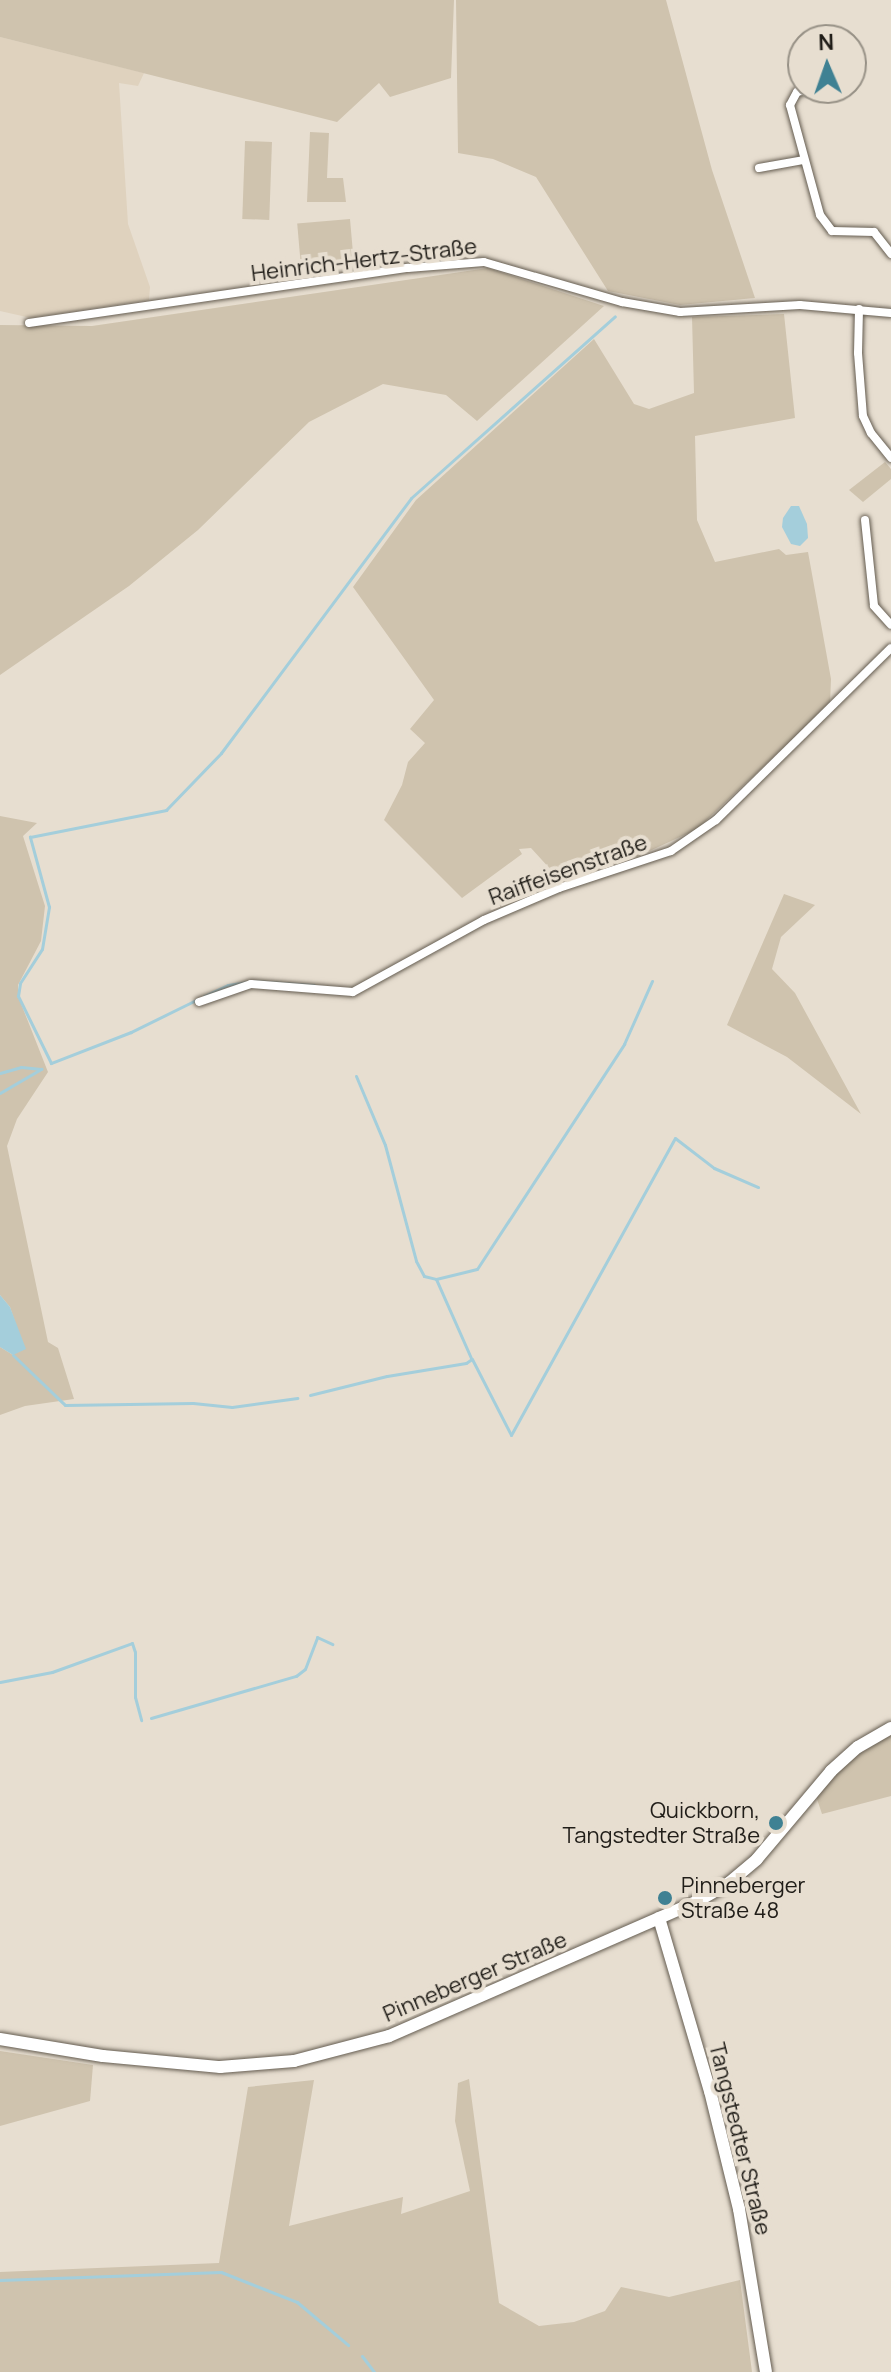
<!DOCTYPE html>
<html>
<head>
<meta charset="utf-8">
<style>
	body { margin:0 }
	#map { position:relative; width:891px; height:2372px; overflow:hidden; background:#e7ded0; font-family:Manrope,sans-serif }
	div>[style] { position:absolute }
	.built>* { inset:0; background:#dfd2be }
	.green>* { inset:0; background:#cfc3ae; transform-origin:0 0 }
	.water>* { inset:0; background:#a4cedb }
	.stream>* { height:3px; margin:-1.5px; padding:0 1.5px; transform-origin:1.5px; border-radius:1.5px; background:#a4cedb }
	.roads { filter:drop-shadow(0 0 2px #645c50) drop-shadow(0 0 2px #645c50) }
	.street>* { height:8px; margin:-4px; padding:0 4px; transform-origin:4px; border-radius:4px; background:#fff }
	.secondary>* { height:12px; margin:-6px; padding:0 6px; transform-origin:6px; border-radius:6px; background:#fff }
	.dots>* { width:22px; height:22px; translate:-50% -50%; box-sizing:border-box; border:4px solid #e7ded0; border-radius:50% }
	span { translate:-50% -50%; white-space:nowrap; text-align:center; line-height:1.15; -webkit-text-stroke:8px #e7ded0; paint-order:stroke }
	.street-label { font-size:22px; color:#201d18 }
	.poi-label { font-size:22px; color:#201d18 }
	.right { translate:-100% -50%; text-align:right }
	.left { translate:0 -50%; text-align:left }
	.north { position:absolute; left:787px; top:24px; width:80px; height:80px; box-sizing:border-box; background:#e7ded0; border:2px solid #979186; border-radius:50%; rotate:358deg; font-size:22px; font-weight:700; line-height:32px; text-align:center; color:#201d18 }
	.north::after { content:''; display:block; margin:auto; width:28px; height:36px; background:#3f8193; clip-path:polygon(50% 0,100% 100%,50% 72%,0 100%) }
</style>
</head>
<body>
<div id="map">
	<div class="built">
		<div style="clip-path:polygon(0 37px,144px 73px,138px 86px,119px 83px,128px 224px,150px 287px,149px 300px,31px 318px,0 311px)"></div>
	</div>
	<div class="green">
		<div style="clip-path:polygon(0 0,454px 0,451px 78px,390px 97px,379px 83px,337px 122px,0 37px)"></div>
		<div style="clip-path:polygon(456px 0,666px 0,712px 170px,755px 298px,680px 305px,608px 291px,536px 177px,493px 159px,458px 153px)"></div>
		<div style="clip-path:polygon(310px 132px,329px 133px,327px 178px,343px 178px,346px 202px,307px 202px)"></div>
		<div style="left:245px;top:141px;width:27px;height:78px;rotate:2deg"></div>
		<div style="left:350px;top:219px;width:44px;height:53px;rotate:85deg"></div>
		<div style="clip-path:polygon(488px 268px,604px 306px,477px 421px,446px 395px,383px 384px,309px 422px,198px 530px,129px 586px,0 675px,0 325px,92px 326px)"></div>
		<div style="clip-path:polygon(784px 314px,795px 418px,695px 436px,697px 520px,715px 562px,779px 549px,786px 555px,808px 552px,831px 679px,830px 704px,697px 829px,641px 855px,562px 882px,531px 848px,519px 849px,522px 854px,462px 898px,384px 820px,402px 785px,408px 762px,425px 743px,410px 729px,434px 700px,353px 587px,416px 500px,594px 339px,634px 404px,649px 409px,694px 393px,692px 317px)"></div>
		<div style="clip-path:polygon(885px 462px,891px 469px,891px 479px,863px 502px,849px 490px)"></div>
		<div style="clip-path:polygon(0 816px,37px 823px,23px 836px,45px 906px,41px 941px,18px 985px,18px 996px,48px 1072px,17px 1119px,7px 1146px,48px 1342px,58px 1348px,74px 1399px,25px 1406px,0 1415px,0 1347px,13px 1355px,16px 1325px,10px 1307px,0 1295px)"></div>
		<div style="clip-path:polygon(784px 894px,815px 905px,781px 937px,772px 969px,795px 993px,861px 1114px,787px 1057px,727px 1025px)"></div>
		<div style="clip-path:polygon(891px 1735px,891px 1796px,822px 1814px,816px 1796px,849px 1760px)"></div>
		<div style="clip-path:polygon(0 2051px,93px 2065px,90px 2101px,0 2126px)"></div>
		<div style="clip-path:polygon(469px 2079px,499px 2303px,539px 2326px,574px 2322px,605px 2311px,621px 2287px,669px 2297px,740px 2280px,752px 2372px,0 2372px,0 2272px,219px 2263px,248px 2087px,314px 2080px,289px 2226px,403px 2197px,401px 2214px,470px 2191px,455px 2121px,458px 2083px)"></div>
	</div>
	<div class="water">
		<div style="clip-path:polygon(791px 506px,799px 506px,807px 524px,808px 538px,800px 546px,791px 544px,782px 527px,783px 518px)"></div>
		<div style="clip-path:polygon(0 1295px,10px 1307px,26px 1349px,13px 1355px,0 1347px)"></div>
	</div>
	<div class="stream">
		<div style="left:254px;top:981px;width:60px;rotate:3.8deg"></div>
		<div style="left:204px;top:996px;width:26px;rotate:-25deg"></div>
		<div style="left:228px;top:985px;width:18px;rotate:-9deg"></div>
		<div style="left:198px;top:999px;width:75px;rotate:153.8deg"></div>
		<div style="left:131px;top:1032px;width:86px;rotate:158.8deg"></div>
		<div style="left:51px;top:1063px;width:75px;rotate:-116.2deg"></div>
		<div style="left:18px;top:996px;width:13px;rotate:-81deg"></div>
		<div style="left:20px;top:983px;width:40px;rotate:-57.1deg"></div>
		<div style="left:42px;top:949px;width:43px;rotate:-80.5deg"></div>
		<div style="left:49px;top:907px;width:73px;rotate:-105.2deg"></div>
		<div style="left:30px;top:837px;width:139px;rotate:-11.2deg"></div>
		<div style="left:166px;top:810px;width:79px;rotate:-46deg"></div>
		<div style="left:221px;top:753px;width:318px;rotate:-53.3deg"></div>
		<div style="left:411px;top:498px;width:273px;rotate:-41.7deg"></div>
		<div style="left:0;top:1073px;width:22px;rotate:-16deg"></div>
		<div style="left:21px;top:1067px;width:20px;rotate:6deg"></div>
		<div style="left:356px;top:1076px;width:75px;rotate:67.2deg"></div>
		<div style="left:385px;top:1145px;width:120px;rotate:75deg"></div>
		<div style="left:416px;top:1261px;width:17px;rotate:62deg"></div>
		<div style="left:424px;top:1276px;width:12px;rotate:14deg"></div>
		<div style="left:0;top:1093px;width:48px;rotate:-30.3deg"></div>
		<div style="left:13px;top:1355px;width:72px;rotate:43.9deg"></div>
		<div style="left:65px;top:1405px;width:128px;rotate:-0.9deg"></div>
		<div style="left:193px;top:1403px;width:39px;rotate:6deg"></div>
		<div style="left:232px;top:1407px;width:66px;rotate:-7.9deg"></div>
		<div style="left:471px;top:1358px;width:86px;rotate:-113.9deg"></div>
		<div style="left:436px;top:1279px;width:42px;rotate:-13.7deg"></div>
		<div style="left:477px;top:1269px;width:269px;rotate:-56.8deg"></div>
		<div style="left:624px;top:1044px;width:69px;rotate:-66deg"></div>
		<div style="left:310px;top:1395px;width:79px;rotate:-13.9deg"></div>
		<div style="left:387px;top:1376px;width:80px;rotate:-9.3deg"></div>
		<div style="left:466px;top:1363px;width:7px;rotate:-34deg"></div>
		<div style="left:472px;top:1359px;width:85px;rotate:62.8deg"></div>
		<div style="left:511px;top:1435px;width:339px;rotate:-61.1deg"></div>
		<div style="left:675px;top:1138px;width:49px;rotate:37.6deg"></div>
		<div style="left:714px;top:1168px;width:48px;rotate:23.4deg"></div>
		<div style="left:0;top:1682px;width:53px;rotate:-10.9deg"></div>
		<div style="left:52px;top:1672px;width:85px;rotate:-19.9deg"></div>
		<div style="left:132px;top:1643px;width:9px;rotate:72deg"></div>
		<div style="left:135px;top:1652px;width:45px;rotate:90deg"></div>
		<div style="left:135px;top:1697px;width:24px;rotate:75deg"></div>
		<div style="left:151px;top:1718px;width:151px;rotate:-16.2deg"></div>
		<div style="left:296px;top:1676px;width:11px;rotate:-38deg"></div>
		<div style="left:305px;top:1669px;width:34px;rotate:-69deg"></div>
		<div style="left:317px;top:1637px;width:17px;rotate:25deg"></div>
		<div style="left:0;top:2280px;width:221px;rotate:-2.1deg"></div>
		<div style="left:221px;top:2272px;width:82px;rotate:21.5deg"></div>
		<div style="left:297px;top:2302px;width:67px;rotate:40.1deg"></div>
		<div style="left:362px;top:2356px;width:20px;rotate:53deg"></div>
	</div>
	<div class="roads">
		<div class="street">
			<div style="left:851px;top:80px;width:2px;rotate:-27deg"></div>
			<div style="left:819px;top:88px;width:22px;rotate:170deg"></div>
			<div style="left:797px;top:92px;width:15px;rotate:118deg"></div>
			<div style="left:790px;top:105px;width:114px;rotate:74.7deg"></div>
			<div style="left:820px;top:215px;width:20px;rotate:53deg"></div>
			<div style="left:832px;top:231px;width:42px;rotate:1.4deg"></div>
			<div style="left:874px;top:232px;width:28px;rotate:52deg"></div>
			<div style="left:759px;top:168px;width:46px;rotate:-10.1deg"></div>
			<div style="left:859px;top:309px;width:44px;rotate:91.3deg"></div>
			<div style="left:858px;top:353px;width:63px;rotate:85.5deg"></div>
			<div style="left:863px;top:416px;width:19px;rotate:65deg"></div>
			<div style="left:871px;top:433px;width:32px;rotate:51deg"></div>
			<div style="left:29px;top:323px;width:383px;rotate:-8.3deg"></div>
			<div style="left:408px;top:268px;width:76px;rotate:-4.5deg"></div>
			<div style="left:484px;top:262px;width:144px;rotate:16.2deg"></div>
			<div style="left:622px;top:302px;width:59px;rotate:9.8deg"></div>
			<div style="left:680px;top:312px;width:120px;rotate:-3.3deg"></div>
			<div style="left:800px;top:305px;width:91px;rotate:5deg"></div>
			<div style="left:865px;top:520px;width:86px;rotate:84deg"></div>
			<div style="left:874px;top:606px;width:25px;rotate:48deg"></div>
			<div style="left:199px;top:1002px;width:55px;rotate:-19.1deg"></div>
			<div style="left:251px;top:984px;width:102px;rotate:4.5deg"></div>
			<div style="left:353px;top:992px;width:149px;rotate:-28.8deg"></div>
			<div style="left:484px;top:920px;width:82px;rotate:-23.1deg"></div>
			<div style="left:559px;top:888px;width:118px;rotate:-18.3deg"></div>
			<div style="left:671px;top:851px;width:55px;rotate:-34.6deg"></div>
			<div style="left:716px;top:820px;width:245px;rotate:-44.5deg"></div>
		</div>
		<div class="secondary">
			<div style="left:659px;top:1918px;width:180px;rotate:73.6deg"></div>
			<div style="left:710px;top:2091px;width:122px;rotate:76.2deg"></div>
			<div style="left:739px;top:2209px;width:165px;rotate:80.6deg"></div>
			<div style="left:0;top:2039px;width:104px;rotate:9.4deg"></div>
			<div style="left:103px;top:2056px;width:118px;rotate:5.4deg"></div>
			<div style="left:220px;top:2067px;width:74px;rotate:-4.6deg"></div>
			<div style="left:294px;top:2061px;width:98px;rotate:-14.7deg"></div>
			<div style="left:389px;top:2036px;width:335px;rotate:-23.6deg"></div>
			<div style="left:696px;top:1902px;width:39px;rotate:-30deg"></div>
			<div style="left:730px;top:1882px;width:35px;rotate:-40deg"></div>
			<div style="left:757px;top:1859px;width:115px;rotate:-49.9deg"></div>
			<div style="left:831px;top:1771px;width:36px;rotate:-42deg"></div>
			<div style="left:858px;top:1747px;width:38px;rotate:-30deg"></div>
		</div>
	</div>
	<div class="dots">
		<div style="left:776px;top:1823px;background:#3f8193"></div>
		<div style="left:665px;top:1898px;background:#3f8193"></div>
	</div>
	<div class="street-label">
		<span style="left:364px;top:260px;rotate:-7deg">Heinrich-Hertz-Straße</span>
		<span style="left:568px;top:870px;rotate:-20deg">Raiffeisenstraße</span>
		<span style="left:475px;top:1977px;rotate:-23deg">Pinneberger Straße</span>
		<span style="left:740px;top:2139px;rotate:76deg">Tangstedter Straße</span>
	</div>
	<div class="poi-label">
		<span class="right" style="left:760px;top:1823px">Quickborn,<br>Tangstedter Straße</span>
		<span class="left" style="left:681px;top:1898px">Pinneberger<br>Straße 48</span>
	</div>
	<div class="north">N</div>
</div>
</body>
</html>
